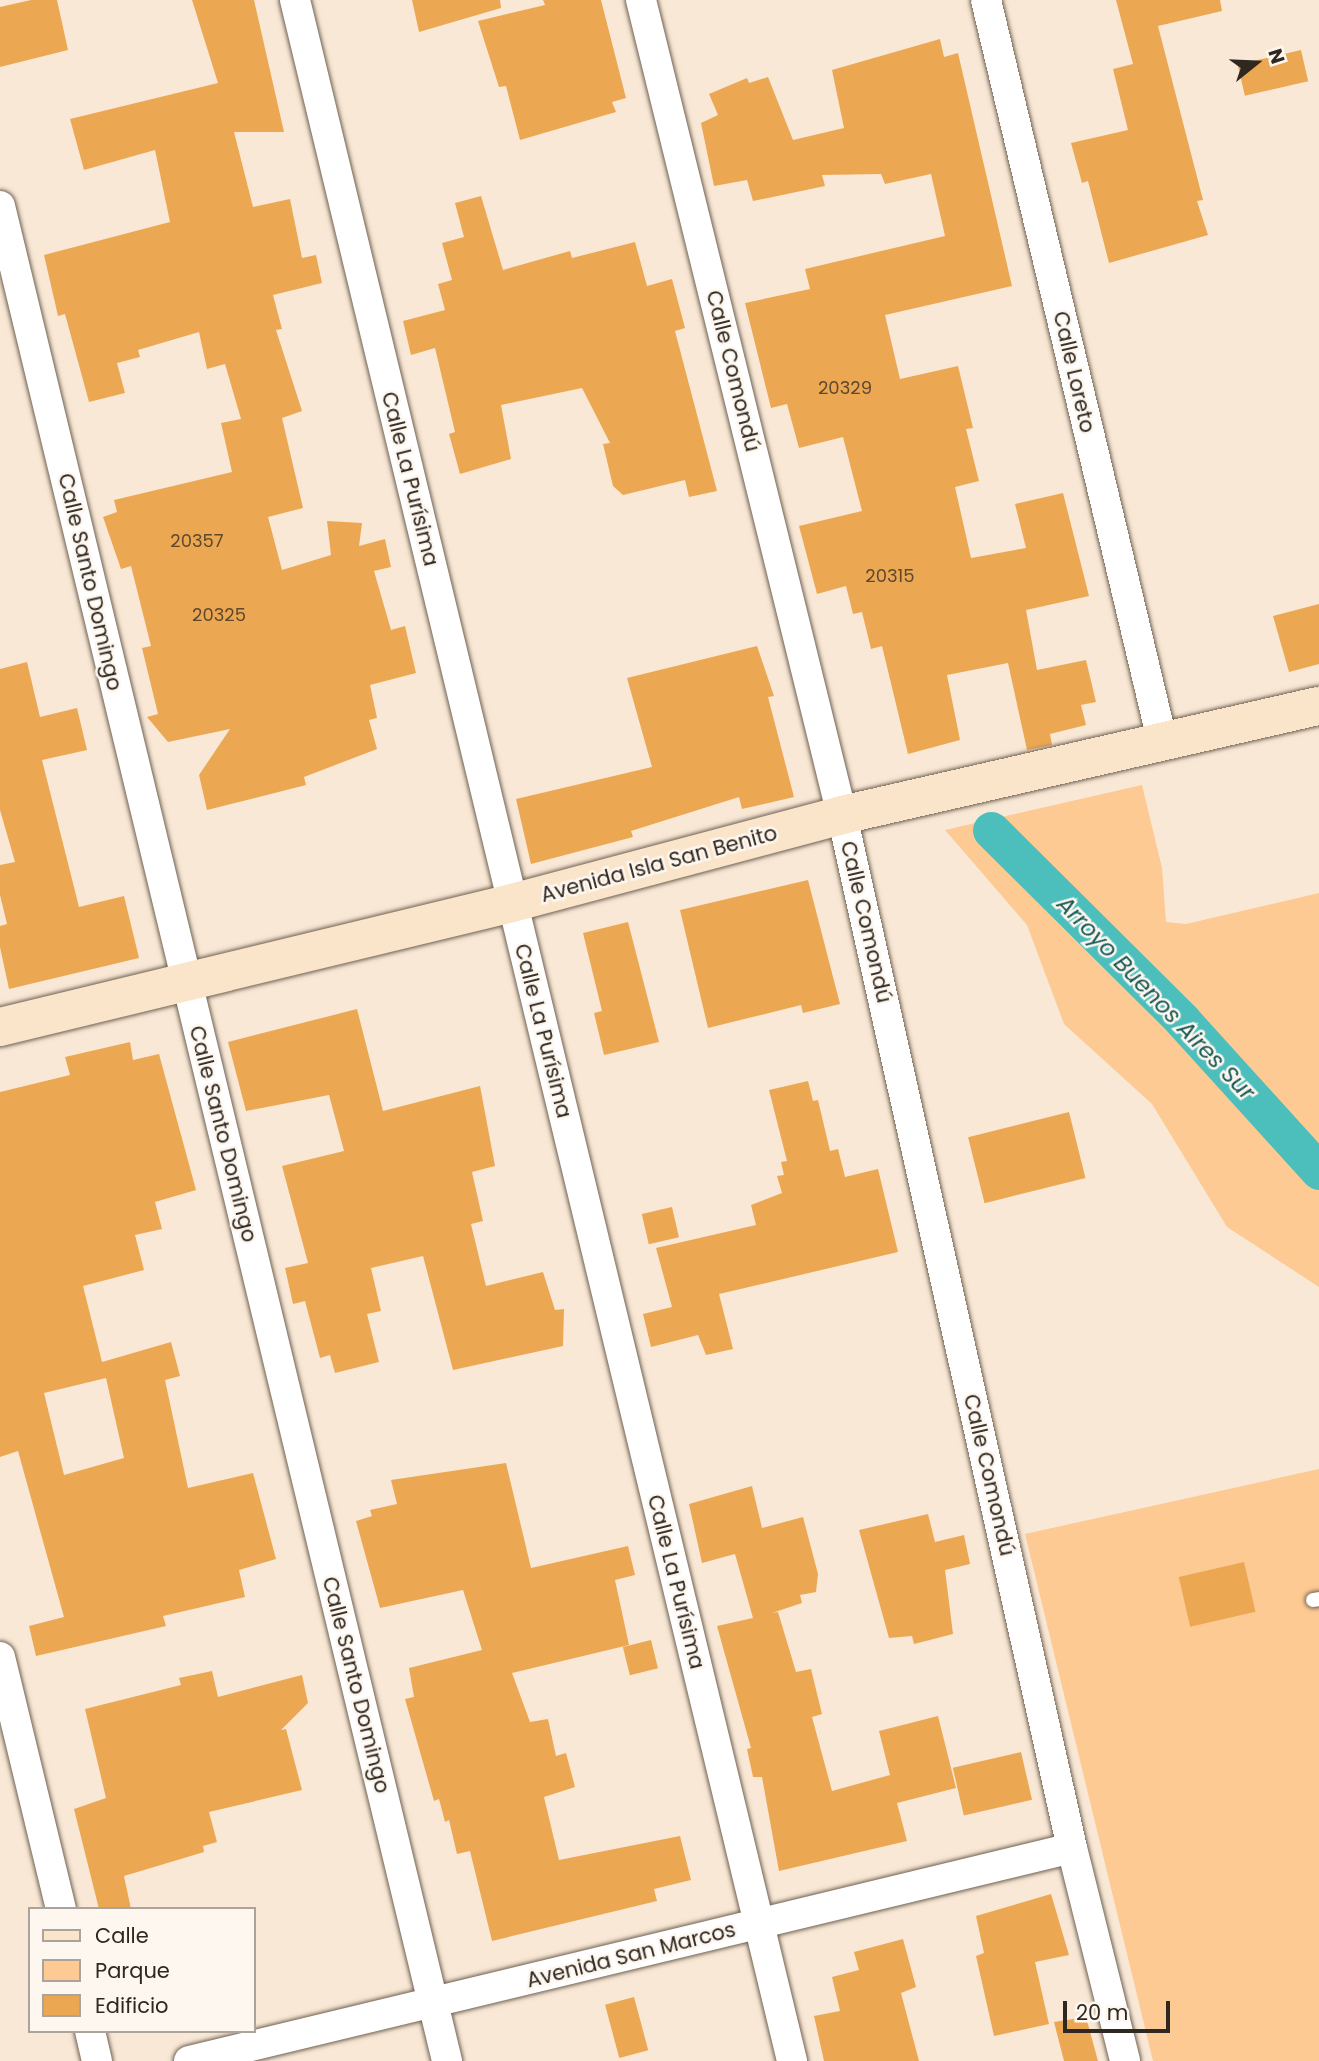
<!DOCTYPE html>
<html>
<head>
<meta charset="utf-8">
<style>
	body { margin:0 }
	#map { position:relative; width:1319px; height:2061px; overflow:hidden; background:#f9e8d6; font-family:Poppins,sans-serif }
	div>[style] { position:absolute }
	.green>* { inset:0; background:#fdca93 }
	.canal>* { height:37px; margin:-18.5px; padding:0 18.5px; transform-origin:18.5px; border-radius:18.5px; background:#4cbfbc }
	.building>* { inset:0; background:#eca753; transform-origin:0 0 }
	.roads { filter:drop-shadow(0 0 2px #706152) drop-shadow(0 0 2px #706152) }
	.service>* { height:14px; margin:-7px; padding:0 7px; transform-origin:7px; border-radius:7px; background:#fff }
	.minor>* { height:30px; margin:-15px; padding:0 15px; transform-origin:15px; border-radius:15px; background:#fff }
	.secondary>* { height:38px; margin:-19px; padding:0 19px; transform-origin:19px; border-radius:19px; background:#fae5ca }
	span { translate:-50% -50%; white-space:nowrap; text-align:center; line-height:1.15; -webkit-text-stroke:5px #fef7f0; paint-order:stroke }
	.number-label { font-size:18px; color:#5e482e }
	.number-label span { -webkit-text-stroke-width:0 }
	.street-label { font-size:21px; color:#2e2821 }
	.water-label { font-size:23px; color:#165856; font-style:italic }
	.legend { position:absolute; left:28px; top:1907px; width:228px; height:126px; box-sizing:border-box; background:#fef7f0; border:2px solid #aba49d; margin:0; padding:9px 12px; list-style:none; font-size:21px; color:#2e2821 }
	.legend li { display:flex; align-items:center; gap:14px; height:35px }
	.legend b { width:35px; border:2px solid #aba49d }
	.north { position:absolute; left:1221px; top:28px; width:70px; height:70px; -webkit-text-stroke:5px #fef7f0; paint-order:stroke; rotate:72deg; font-size:19px; font-weight:700; line-height:28px; text-align:center; color:#2e2821 }
	.north::after { content:''; display:block; margin:auto; width:24px; height:32px; background:#2e2821; clip-path:polygon(50% 0,100% 100%,50% 72%,0 100%) }
	.scale { position:absolute; left:1063px; top:2001px; width:107px; height:32px; box-sizing:border-box; border:4px solid #2e2821; border-top:0; padding-left:9px; font-size:21px; line-height:24px; white-space:nowrap; color:#2e2821; -webkit-text-stroke:5px #fef7f0; paint-order:stroke }
</style>
</head>
<body>
<div id="map">
	<div class="green">
		<div style="clip-path:polygon(1142px 785px,1162px 868px,1166px 922px,1186px 924px,1319px 893px,1319px 1287px,1227px 1227px,1152px 1104px,1064px 1024px,1027px 925px,945px 830px)"></div>
		<div style="clip-path:polygon(1319px 1469px,1319px 2061px,1153px 2061px,1025px 1534px)"></div>
	</div>
	<div class="canal">
		<div style="left:991px;top:830px;width:269px;rotate:44.8deg"></div>
		<div style="left:1182px;top:1020px;width:204px;rotate:47.8deg"></div>
	</div>
	<div class="building">
		<div style="clip-path:polygon(31px 0,57px 0,68px 50px,0 67px,0 7px)"></div>
		<div style="clip-path:polygon(192px 0,254px 0,284px 132px,234px 132px,253px 207px,290px 199px,302px 258px,316px 255px,322px 283px,273px 295px,282px 329px,276px 330px,302px 411px,282px 418px,303px 508px,268px 517px,282px 570px,331px 555px,327px 521px,362px 523px,359px 546px,385px 539px,391px 567px,374px 571px,391px 630px,405px 626px,416px 673px,370px 685px,377px 718px,369px 720px,377px 749px,304px 777px,306px 785px,207px 810px,199px 775px,230px 729px,168px 742px,147px 717px,158px 714px,142px 648px,151px 646px,131px 566px,121px 569px,103px 517px,117px 512px,114px 500px,232px 472px,221px 423px,241px 419px,225px 364px,207px 369px,199px 332px,138px 350px,140px 357px,117px 363px,125px 393px,89px 402px,65px 314px,58px 316px,44px 255px,170px 222px,155px 150px,84px 170px,70px 119px,218px 83px)"></div>
		<div style="clip-path:polygon(412px 0,500px 0,501px 8px,419px 32px)"></div>
		<div style="clip-path:polygon(543px 0,601px 0,626px 98px,612px 102px,616px 112px,520px 140px,506px 86px,499px 87px,478px 21px,545px 5px)"></div>
		<div style="clip-path:polygon(1116px 0,1220px 0,1222px 11px,1158px 26px,1203px 200px,1197px 201px,1208px 235px,1109px 263px,1088px 181px,1082px 183px,1071px 143px,1128px 130px,1113px 69px,1133px 64px)"></div>
		<div style="clip-path:polygon(940px 39px,944px 57px,958px 53px,1012px 286px,885px 315px,900px 379px,958px 366px,973px 428px,966px 429px,979px 481px,955px 487px,971px 558px,1026px 548px,1015px 504px,1063px 493px,1089px 596px,1026px 610px,1037px 670px,1086px 660px,1096px 702px,1081px 705px,1086px 725px,1050px 734px,1052px 745px,1027px 750px,1008px 663px,947px 675px,960px 740px,908px 754px,882px 646px,871px 649px,862px 612px,853px 614px,846px 586px,817px 594px,799px 526px,862px 511px,843px 437px,799px 448px,787px 404px,771px 408px,745px 303px,810px 289px,805px 269px,945px 236px,931px 174px,885px 184px,881px 174px,822px 175px,825px 186px,753px 201px,747px 180px,714px 186px,701px 123px,718px 115px,709px 94px,747px 78px,749px 83px,768px 77px,793px 140px,844px 128px,832px 70px)"></div>
		<div style="left:1301px;top:50px;width:32px;height:65px;rotate:77deg"></div>
		<div style="clip-path:polygon(481px 196px,503px 270px,570px 251px,572px 258px,635px 242px,647px 286px,672px 279px,685px 328px,675px 331px,717px 491px,689px 497px,685px 480px,623px 495px,613px 486px,603px 444px,610px 443px,582px 388px,501px 405px,511px 459px,460px 474px,449px 434px,455px 432px,435px 348px,411px 355px,403px 321px,445px 310px,438px 284px,452px 280px,442px 243px,464px 237px,455px 203px)"></div>
		<div style="clip-path:polygon(1319px 604px,1319px 664px,1289px 672px,1273px 616px)"></div>
		<div style="clip-path:polygon(757px 646px,774px 696px,768px 697px,794px 797px,742px 809px,739px 797px,631px 831px,633px 837px,531px 864px,516px 799px,652px 767px,627px 678px)"></div>
		<div style="clip-path:polygon(27px 662px,40px 717px,77px 708px,87px 750px,42px 760px,79px 907px,124px 896px,139px 958px,9px 989px,0 947px,0 926px,7px 924px,0 895px,0 865px,15px 862px,0 810px,0 669px)"></div>
		<div style="clip-path:polygon(808px 880px,840px 1004px,803px 1013px,801px 1005px,708px 1028px,680px 910px)"></div>
		<div style="clip-path:polygon(628px 922px,659px 1042px,604px 1055px,594px 1013px,602px 1011px,583px 933px)"></div>
		<div style="clip-path:polygon(357px 1009px,383px 1111px,480px 1086px,495px 1166px,472px 1172px,483px 1221px,471px 1224px,486px 1286px,543px 1272px,555px 1310px,564px 1309px,563px 1346px,453px 1370px,423px 1256px,371px 1268px,381px 1311px,367px 1314px,379px 1362px,335px 1373px,330px 1355px,320px 1358px,305px 1301px,293px 1304px,285px 1268px,308px 1263px,282px 1166px,344px 1151px,329px 1095px,246px 1111px,228px 1042px)"></div>
		<div style="clip-path:polygon(evenodd,130px 1042px,133px 1060px,159px 1054px,196px 1190px,155px 1202px,162px 1229px,135px 1235px,144px 1270px,83px 1286px,102px 1362px,171px 1342px,180px 1376px,165px 1380px,188px 1488px,253px 1473px,276px 1559px,239px 1570px,245px 1597px,163px 1616px,166px 1626px,36px 1656px,29px 1626px,64px 1617px,18px 1451px,0 1457px,0 1092px,70px 1075px,65px 1057px,130px 1042px,106px 1378px,124px 1458px,64px 1475px,44px 1393px,106px 1378px)"></div>
		<div style="clip-path:polygon(808px 1081px,813px 1101px,818px 1100px,830px 1151px,838px 1149px,845px 1177px,878px 1169px,898px 1252px,719px 1294px,733px 1349px,706px 1355px,698px 1335px,651px 1347px,643px 1314px,672px 1307px,656px 1248px,756px 1225px,751px 1205px,782px 1193px,777px 1176px,784px 1175px,781px 1162px,787px 1161px,769px 1090px)"></div>
		<div style="left:1069px;top:1112px;width:68px;height:104px;rotate:76deg"></div>
		<div style="left:672px;top:1207px;width:31px;height:31px;rotate:77deg"></div>
		<div style="clip-path:polygon(506px 1463px,531px 1568px,628px 1546px,635px 1575px,615px 1580px,629px 1645px,512px 1673px,530px 1722px,548px 1719px,556px 1756px,566px 1753px,575px 1787px,544px 1797px,559px 1860px,680px 1836px,691px 1880px,654px 1889px,657px 1901px,492px 1941px,470px 1851px,457px 1854px,449px 1820px,445px 1822px,439px 1799px,434px 1801px,405px 1699px,414px 1697px,409px 1668px,482px 1650px,463px 1590px,380px 1608px,356px 1521px,372px 1516px,370px 1510px,397px 1504px,391px 1480px)"></div>
		<div style="clip-path:polygon(752px 1486px,762px 1528px,803px 1517px,818px 1574px,816px 1592px,800px 1595px,802px 1603px,772px 1613px,778px 1612px,796px 1672px,811px 1669px,822px 1714px,812px 1717px,832px 1791px,890px 1775px,879px 1731px,938px 1716px,956px 1788px,897px 1803px,907px 1841px,779px 1871px,762px 1777px,753px 1777px,747px 1749px,751px 1748px,717px 1626px,753px 1618px,735px 1554px,702px 1563px,689px 1504px)"></div>
		<div style="clip-path:polygon(928px 1514px,935px 1542px,964px 1535px,970px 1564px,945px 1570px,953px 1634px,914px 1644px,912px 1636px,889px 1638px,859px 1530px)"></div>
		<div style="left:1244px;top:1562px;width:51px;height:67px;rotate:77deg"></div>
		<div style="left:651px;top:1640px;width:29px;height:29px;rotate:76deg"></div>
		<div style="clip-path:polygon(212px 1671px,218px 1697px,302px 1675px,308px 1703px,281px 1730px,286px 1729px,302px 1790px,209px 1812px,217px 1842px,203px 1846px,204px 1852px,124px 1876px,131px 1909px,99px 1909px,74px 1809px,106px 1798px,85px 1709px,181px 1685px,179px 1678px)"></div>
		<div style="left:1021px;top:1752px;width:49px;height:70px;rotate:77deg"></div>
		<div style="clip-path:polygon(1051px 1894px,1069px 1955px,1035px 1962px,1049px 2024px,994px 2036px,976px 1956px,984px 1953px,976px 1916px)"></div>
		<div style="clip-path:polygon(903px 1939px,916px 1987px,901px 1993px,919px 2061px,824px 2061px,814px 2016px,840px 2011px,832px 1977px,859px 1970px,854px 1952px)"></div>
		<div style="left:634px;top:1997px;width:55px;height:30px;rotate:75deg"></div>
		<div style="clip-path:polygon(1086px 2017px,1098px 2061px,1064px 2061px,1054px 2022px)"></div>
	</div>
	<div class="roads">
		<div class="service">
			<div style="left:1313px;top:1600px;width:6px;rotate:-9deg"></div>
		</div>
		<div class="minor">
			<div style="left:295px;top:0;width:2120px;rotate:76.44deg"></div>
			<div style="left:641px;top:0;width:839px;rotate:76.15deg"></div>
			<div style="left:842px;top:815px;width:1058px;rotate:77.45deg"></div>
			<div style="left:1072px;top:1848px;width:219px;rotate:76deg"></div>
			<div style="left:986px;top:0;width:765px;rotate:76.62deg"></div>
			<div style="left:0;top:206px;width:1908px;rotate:76.45deg"></div>
			<div style="left:0;top:1657px;width:259px;rotate:76.4deg"></div>
			<div style="left:90px;top:2031px;width:31px;rotate:77deg"></div>
			<div style="left:189px;top:2061px;width:908px;rotate:-13.56deg"></div>
		</div>
		<div class="secondary">
			<div style="left:0;top:1027px;width:527px;rotate:-13.61deg"></div>
			<div style="left:512px;top:903px;width:342px;rotate:-14.9deg"></div>
			<div style="left:842px;top:815px;width:489px;rotate:-12.9deg"></div>
		</div>
	</div>
	<div class="number-label">
		<span style="left:845px;top:388px">20329</span>
		<span style="left:197px;top:541px">20357</span>
		<span style="left:890px;top:576px">20315</span>
		<span style="left:219px;top:615px">20325</span>
	</div>
	<div class="street-label">
		<span style="left:733px;top:371px;rotate:76deg">Calle Comondú</span>
		<span style="left:1074px;top:372px;rotate:77deg">Calle Loreto</span>
		<span style="left:410px;top:479px;rotate:76deg">Calle La Purísima</span>
		<span style="left:90px;top:582px;rotate:77deg">Calle Santo Domingo</span>
		<span style="left:659px;top:864px;rotate:-15deg">Avenida Isla San Benito</span>
		<span style="left:866px;top:922px;rotate:77deg">Calle Comondú</span>
		<span style="left:543px;top:1031px;rotate:76deg">Calle La Purísima</span>
		<span style="left:223px;top:1134px;rotate:76deg">Calle Santo Domingo</span>
		<span style="left:989px;top:1475px;rotate:77deg">Calle Comondú</span>
		<span style="left:676px;top:1582px;rotate:76deg">Calle La Purísima</span>
		<span style="left:356px;top:1685px;rotate:76deg">Calle Santo Domingo</span>
		<span style="left:631px;top:1955px;rotate:-14deg">Avenida San Marcos</span>
	</div>
	<div class="water-label">
		<span style="left:1156px;top:998px;rotate:46deg">Arroyo Buenos Aires Sur</span>
	</div>
	<ul class="legend">
	<li><b style="height:9px;background:#fae5ca"></b>Calle</li>
	<li><b style="height:19px;background:#fdca93"></b>Parque</li>
	<li><b style="height:19px;background:#eca753"></b>Edificio</li>
	</ul>
	<div class="north">N</div>
	<div class="scale">20 m</div>
</div>
</body>
</html>
